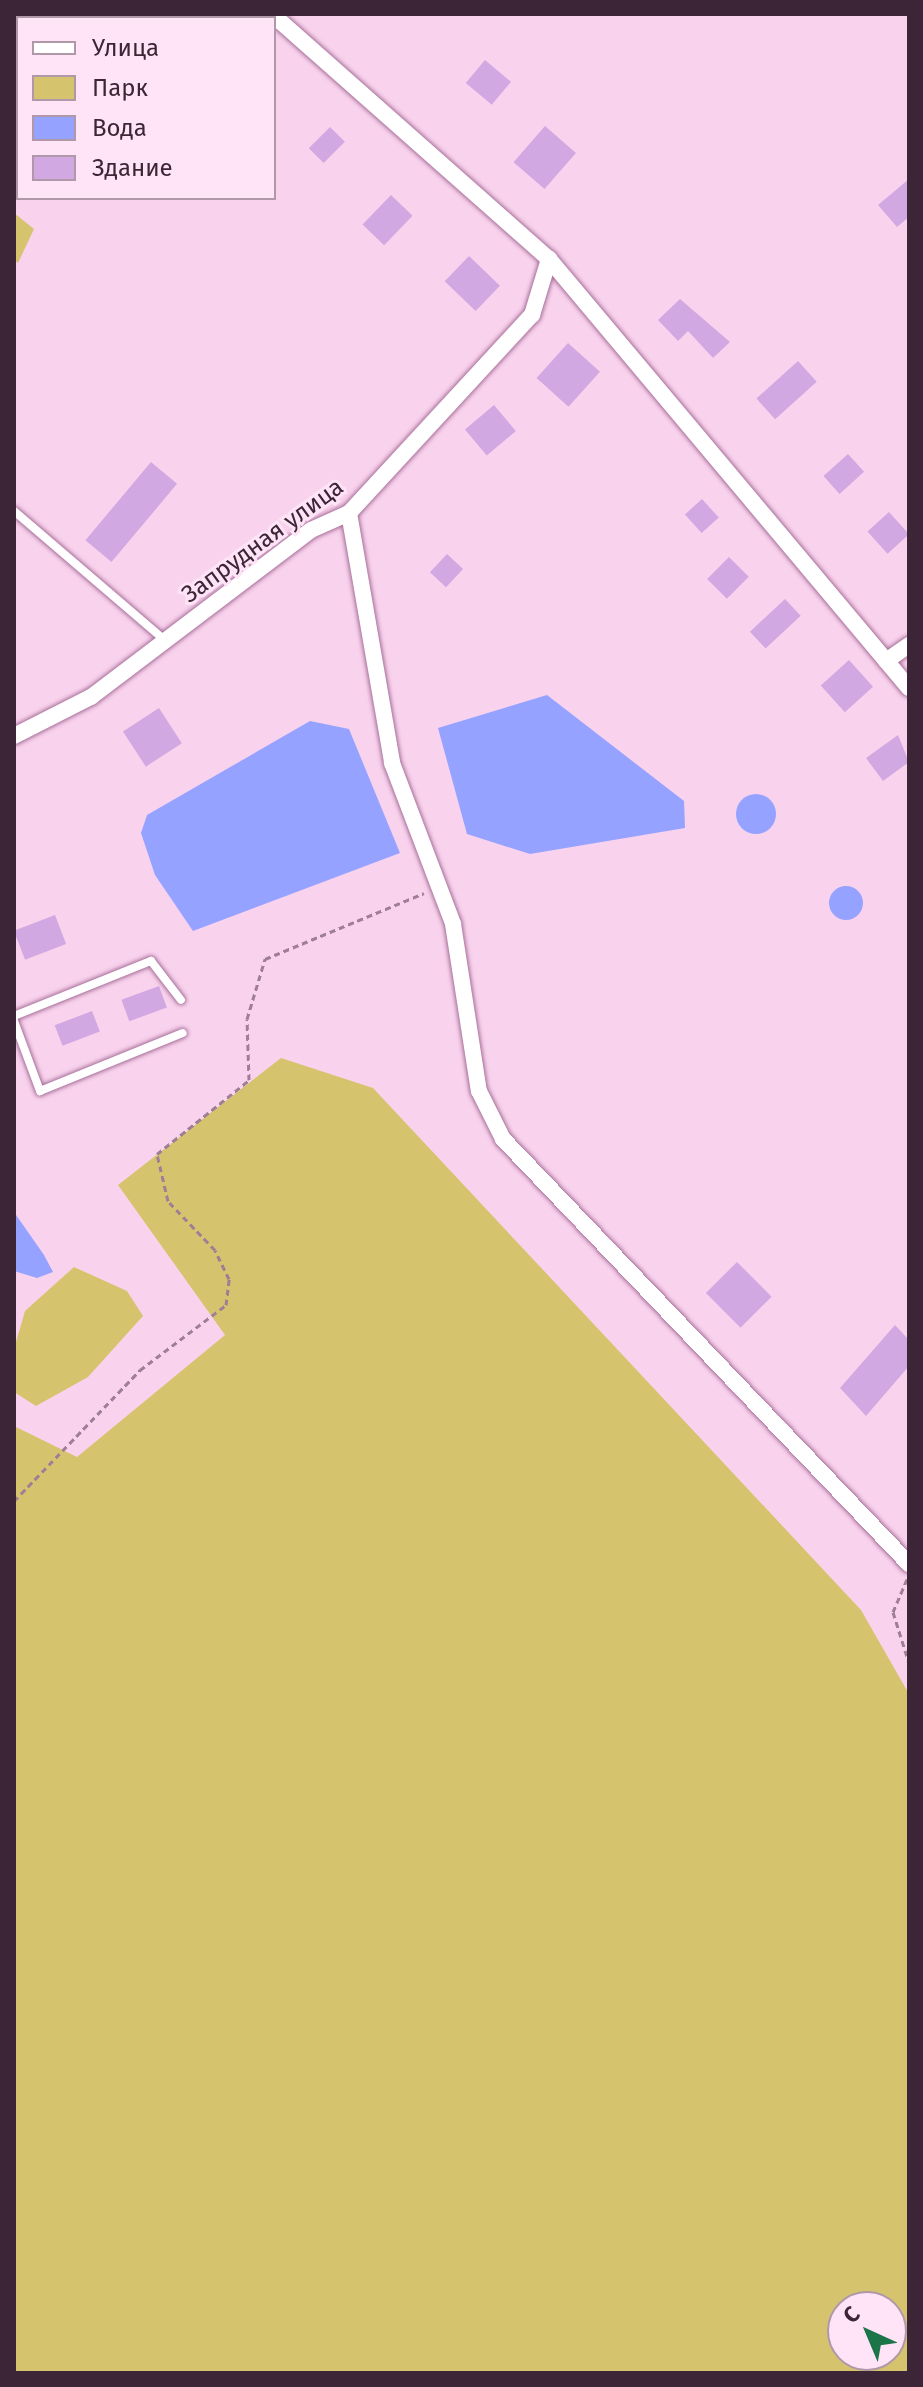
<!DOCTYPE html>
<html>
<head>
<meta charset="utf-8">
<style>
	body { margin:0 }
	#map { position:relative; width:923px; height:2387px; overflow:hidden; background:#f9d3ee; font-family:"Fira Sans",sans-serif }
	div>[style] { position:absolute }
	.green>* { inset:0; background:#d6c36d }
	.water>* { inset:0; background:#96a2ff }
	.round { border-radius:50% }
	.building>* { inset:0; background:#d2a8e2; transform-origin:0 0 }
	.path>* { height:3px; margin-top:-1.5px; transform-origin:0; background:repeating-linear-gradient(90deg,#9e7f95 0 6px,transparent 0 10px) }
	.roads { filter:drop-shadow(0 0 2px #a86f99) drop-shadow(0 0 2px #a86f99) }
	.lane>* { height:8px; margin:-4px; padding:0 4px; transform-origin:4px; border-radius:4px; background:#fff }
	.street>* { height:16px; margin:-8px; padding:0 8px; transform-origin:8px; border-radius:8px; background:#fff }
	span { translate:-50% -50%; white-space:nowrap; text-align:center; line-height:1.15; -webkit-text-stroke:6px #fee4f6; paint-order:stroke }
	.street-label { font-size:24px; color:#3c2536 }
	.frame { position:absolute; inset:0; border:16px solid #3c2536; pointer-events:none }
	.legend { position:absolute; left:16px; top:16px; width:260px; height:184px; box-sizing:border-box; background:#fee4f6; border:2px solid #b098a9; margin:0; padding:10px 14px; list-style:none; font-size:24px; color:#3c2536 }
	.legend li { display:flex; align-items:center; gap:16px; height:40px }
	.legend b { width:40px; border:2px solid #b098a9 }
	.north { position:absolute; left:827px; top:2291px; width:80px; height:80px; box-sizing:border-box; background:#fee4f6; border:2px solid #b098a9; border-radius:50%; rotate:316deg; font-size:22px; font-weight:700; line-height:32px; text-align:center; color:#3c2536 }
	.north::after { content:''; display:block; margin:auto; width:28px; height:36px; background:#1b7549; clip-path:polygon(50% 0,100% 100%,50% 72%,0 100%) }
</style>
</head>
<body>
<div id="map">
	<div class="green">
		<div style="clip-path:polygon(14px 213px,34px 229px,18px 263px,14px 260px)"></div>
		<div style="clip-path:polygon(evenodd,281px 1058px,373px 1088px,861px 1610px,909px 1694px,909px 2373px,14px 2373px,14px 1426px,77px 1457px,225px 1335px,118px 1185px,281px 1058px,843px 2307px,891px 2307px,891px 2355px,843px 2355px,843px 2307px)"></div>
		<div style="clip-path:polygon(74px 1267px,127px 1291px,143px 1316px,88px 1377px,36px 1406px,14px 1392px,14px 1349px,25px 1311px)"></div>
	</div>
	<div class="water">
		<div style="clip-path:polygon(547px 695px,684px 801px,685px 828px,530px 854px,467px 834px,438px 728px)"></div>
		<div style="clip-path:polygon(310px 721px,349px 729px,400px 853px,193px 931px,155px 875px,141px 833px,147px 815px)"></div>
		<div class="round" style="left:736px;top:794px;width:40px;height:40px"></div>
		<div class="round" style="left:829px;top:886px;width:34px;height:34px"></div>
		<div style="clip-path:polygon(14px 1212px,44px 1255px,53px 1272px,37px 1278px,14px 1271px)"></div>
	</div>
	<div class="building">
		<div style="left:485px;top:60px;width:34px;height:30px;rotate:40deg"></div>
		<div style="left:545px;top:126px;width:41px;height:48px;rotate:41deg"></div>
		<div style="left:330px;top:127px;width:21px;height:30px;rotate:45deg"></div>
		<div style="clip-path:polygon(909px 179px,909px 217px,897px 227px,878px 205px)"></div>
		<div style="left:391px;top:195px;width:30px;height:41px;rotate:44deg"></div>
		<div style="left:469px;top:256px;width:43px;height:35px;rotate:44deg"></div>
		<div style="clip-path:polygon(680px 299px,730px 342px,713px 358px,688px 331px,678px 341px,658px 320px)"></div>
		<div style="left:568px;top:343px;width:43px;height:47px;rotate:42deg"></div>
		<div style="left:798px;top:361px;width:28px;height:56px;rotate:48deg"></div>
		<div style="left:494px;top:405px;width:34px;height:38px;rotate:50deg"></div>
		<div style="left:848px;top:454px;width:24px;height:33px;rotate:48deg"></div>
		<div style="left:151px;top:462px;width:34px;height:102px;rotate:40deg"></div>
		<div style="left:702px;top:499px;width:25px;height:23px;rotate:48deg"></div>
		<div style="left:889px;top:512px;width:30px;height:29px;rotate:48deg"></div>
		<div style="left:447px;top:554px;width:22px;height:25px;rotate:43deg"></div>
		<div style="left:729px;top:557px;width:28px;height:31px;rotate:45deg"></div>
		<div style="left:785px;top:599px;width:23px;height:48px;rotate:47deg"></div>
		<div style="left:849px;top:660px;width:36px;height:38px;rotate:48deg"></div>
		<div style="left:159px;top:708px;width:42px;height:43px;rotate:57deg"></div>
		<div style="clip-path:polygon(898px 735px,909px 762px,883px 781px,866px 758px)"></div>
		<div style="left:55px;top:915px;width:31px;height:44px;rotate:69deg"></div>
		<div style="left:159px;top:986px;width:23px;height:40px;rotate:70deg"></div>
		<div style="left:92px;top:1011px;width:22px;height:40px;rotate:69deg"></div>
		<div style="left:737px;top:1262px;width:49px;height:44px;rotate:45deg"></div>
		<div style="clip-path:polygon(895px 1325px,909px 1340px,909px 1366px,866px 1416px,840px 1388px)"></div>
	</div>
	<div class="path">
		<div style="left:14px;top:1501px;width:182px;rotate:-46.1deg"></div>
		<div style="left:140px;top:1370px;width:108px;rotate:-37.1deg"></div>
		<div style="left:226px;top:1305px;width:26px;rotate:-83deg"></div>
		<div style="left:229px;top:1279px;width:32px;rotate:-116deg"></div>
		<div style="left:215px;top:1250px;width:68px;rotate:-133.8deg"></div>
		<div style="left:168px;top:1201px;width:48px;rotate:-103.2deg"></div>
		<div style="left:157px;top:1154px;width:118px;rotate:-38.8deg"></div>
		<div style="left:249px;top:1080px;width:61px;rotate:-91.9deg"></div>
		<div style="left:247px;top:1019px;width:63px;rotate:-73.3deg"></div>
		<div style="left:265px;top:959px;width:172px;rotate:-22.5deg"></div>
		<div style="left:907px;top:1579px;width:36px;rotate:113deg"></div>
		<div style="left:893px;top:1612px;width:53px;rotate:72.6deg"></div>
	</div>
	<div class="roads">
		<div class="lane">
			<div style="left:14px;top:511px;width:201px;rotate:40.6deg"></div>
			<div style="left:14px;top:1016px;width:148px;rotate:-21.9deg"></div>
			<div style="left:151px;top:961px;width:49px;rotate:52.4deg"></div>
			<div style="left:14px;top:1021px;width:75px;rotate:69.6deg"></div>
			<div style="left:40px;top:1091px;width:154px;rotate:-22.1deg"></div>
		</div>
		<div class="street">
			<div style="left:272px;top:14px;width:370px;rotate:41.5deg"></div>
			<div style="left:549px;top:259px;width:560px;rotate:50deg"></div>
			<div style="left:349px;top:513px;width:254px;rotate:80.2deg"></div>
			<div style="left:392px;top:763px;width:172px;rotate:69.2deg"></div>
			<div style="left:453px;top:924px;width:169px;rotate:81.2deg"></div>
			<div style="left:479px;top:1091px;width:54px;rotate:63.4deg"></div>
			<div style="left:503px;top:1139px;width:588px;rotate:46.31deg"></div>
			<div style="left:886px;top:661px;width:28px;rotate:-35deg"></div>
			<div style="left:14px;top:736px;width:86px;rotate:-26.9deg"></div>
			<div style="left:91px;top:697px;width:276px;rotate:-37.2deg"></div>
			<div style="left:311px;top:530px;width:42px;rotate:-24.1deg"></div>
			<div style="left:349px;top:513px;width:270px;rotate:-47.3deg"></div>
			<div style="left:532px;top:315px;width:59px;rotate:-73.1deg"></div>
		</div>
	</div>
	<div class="street-label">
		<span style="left:263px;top:541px;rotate:-36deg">Запрудная улица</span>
	</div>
	<div class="frame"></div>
	<ul class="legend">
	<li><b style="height:10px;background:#fff"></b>Улица</li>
	<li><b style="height:22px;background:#d6c36d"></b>Парк</li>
	<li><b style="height:22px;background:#96a2ff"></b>Вода</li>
	<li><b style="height:22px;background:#d2a8e2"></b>Здание</li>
	</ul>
	<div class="north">С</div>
</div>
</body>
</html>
